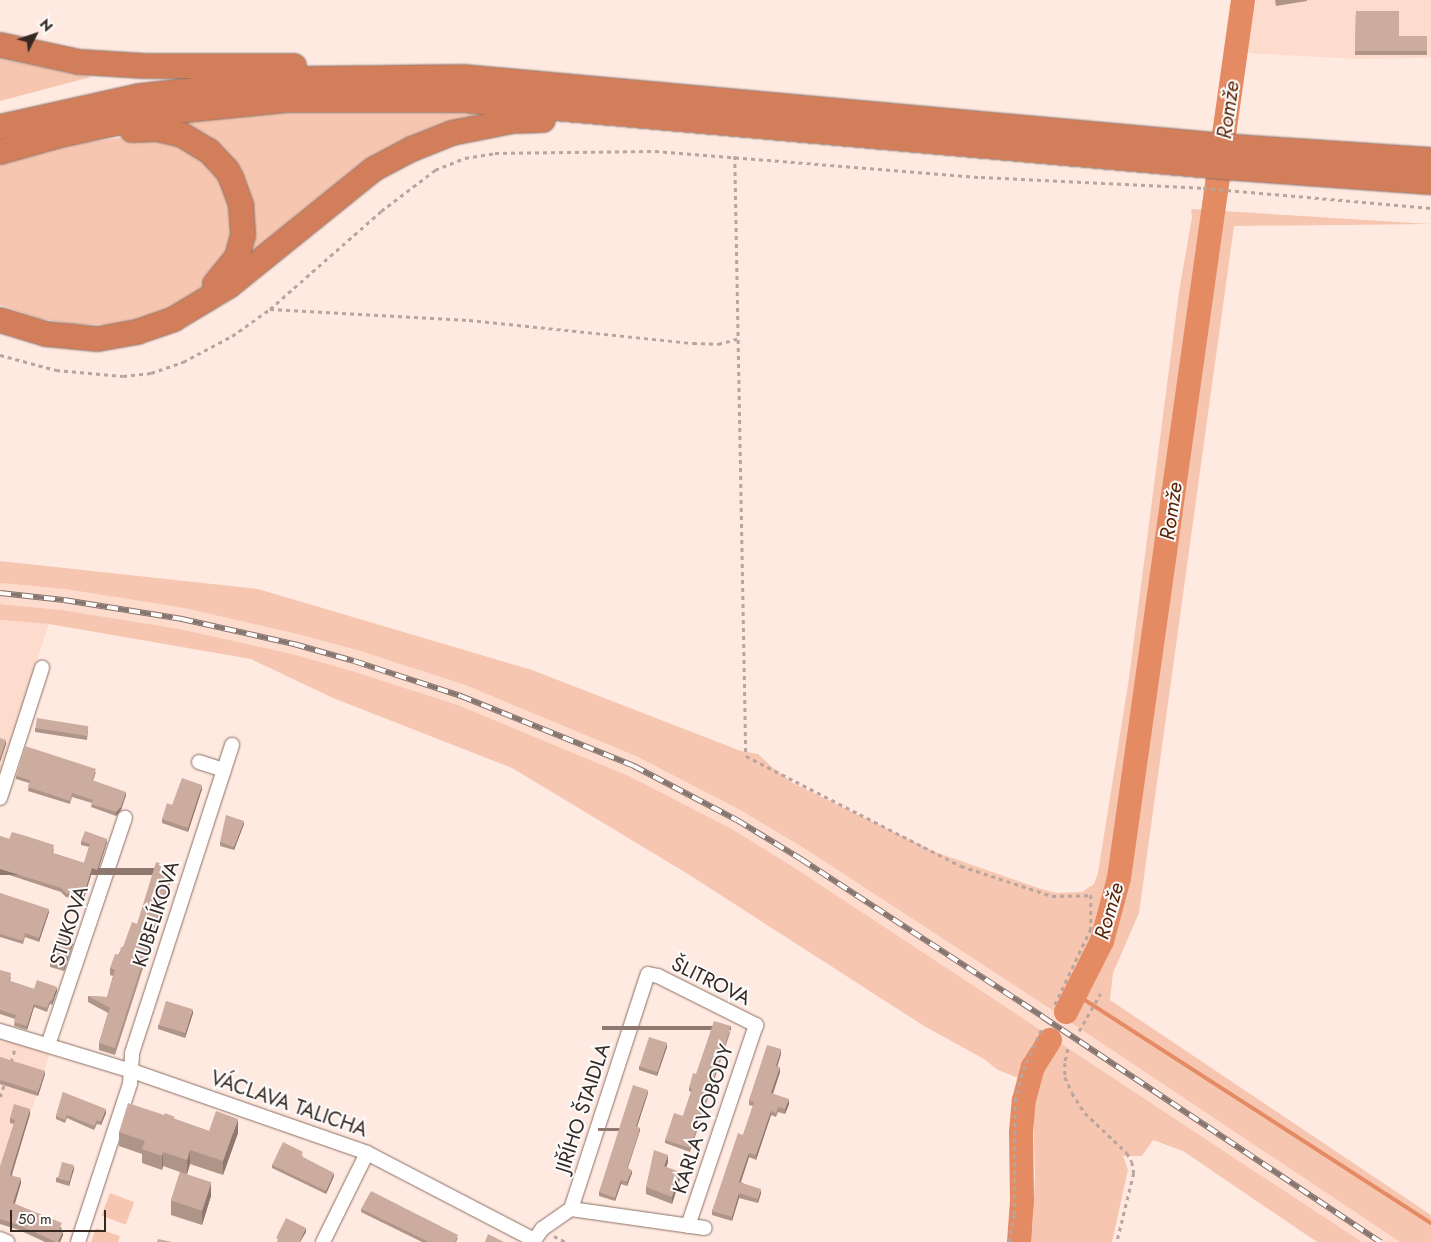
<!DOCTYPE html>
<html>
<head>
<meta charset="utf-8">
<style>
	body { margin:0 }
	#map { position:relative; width:1431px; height:1242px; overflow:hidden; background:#ffeae2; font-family:Jost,sans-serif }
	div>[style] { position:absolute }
	.built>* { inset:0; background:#fddcce }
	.green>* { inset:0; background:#f7c6b1; transform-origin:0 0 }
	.stream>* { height:4px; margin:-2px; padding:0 2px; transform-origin:2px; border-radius:2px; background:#e58b64 }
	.river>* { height:24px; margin:-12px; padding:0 12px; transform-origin:12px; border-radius:12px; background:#e58b64 }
	.path>* { height:2.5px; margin-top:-1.25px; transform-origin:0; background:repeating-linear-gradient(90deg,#b7a59e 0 4px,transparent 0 8px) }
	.roads { filter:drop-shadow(0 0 1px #8b6e62) drop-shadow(0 0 1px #8b6e62) }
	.street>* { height:14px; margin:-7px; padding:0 7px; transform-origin:7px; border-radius:7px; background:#fff }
	.highway>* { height:24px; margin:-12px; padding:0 12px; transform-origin:12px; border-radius:12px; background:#d27e5a }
	.rail>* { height:5.5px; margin-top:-2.75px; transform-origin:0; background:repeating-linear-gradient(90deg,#fcfcfc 0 11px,#877670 0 22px); box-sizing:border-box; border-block:1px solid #877670 }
	.wall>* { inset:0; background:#af9488 }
	.shaded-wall>* { inset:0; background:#8f786f; transform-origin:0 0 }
	.building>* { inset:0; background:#ccac9e; transform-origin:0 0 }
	span { translate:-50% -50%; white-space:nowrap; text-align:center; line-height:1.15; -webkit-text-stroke:4px #fcfcfc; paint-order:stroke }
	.street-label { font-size:20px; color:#362924 }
	.water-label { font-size:21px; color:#5b2305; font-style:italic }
	.north { position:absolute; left:10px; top:10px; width:50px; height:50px; -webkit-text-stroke:4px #fcfcfc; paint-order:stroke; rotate:49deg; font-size:14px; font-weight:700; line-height:20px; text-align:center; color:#362924 }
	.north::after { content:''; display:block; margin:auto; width:18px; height:22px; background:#362924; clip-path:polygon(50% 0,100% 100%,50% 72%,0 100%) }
	.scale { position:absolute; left:10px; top:1210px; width:96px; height:22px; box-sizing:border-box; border:2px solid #362924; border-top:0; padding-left:6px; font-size:15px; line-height:18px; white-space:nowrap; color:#362924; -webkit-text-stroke:4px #fcfcfc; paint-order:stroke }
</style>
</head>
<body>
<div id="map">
	<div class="built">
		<div style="clip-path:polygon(1256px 0,1431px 0,1431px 58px,1355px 59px,1245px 53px)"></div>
		<div style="clip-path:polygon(0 583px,65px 589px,184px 608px,297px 634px,357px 650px,465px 685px,638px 757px,742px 811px,807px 850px,1049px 1008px,1400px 1242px,1362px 1242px,795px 868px,732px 829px,629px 776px,458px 705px,352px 671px,292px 654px,180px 629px,62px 610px,0 604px)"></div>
		<div style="clip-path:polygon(0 620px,49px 624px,0 773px)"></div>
		<div style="clip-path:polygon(0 1037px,50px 1053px,0 1208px)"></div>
	</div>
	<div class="green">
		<div style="clip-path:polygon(0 59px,91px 77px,0 101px)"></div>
		<div style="clip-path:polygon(396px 108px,485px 113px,459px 120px,246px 261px,243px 184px,168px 122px,258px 112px)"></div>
		<div style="clip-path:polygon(135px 136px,186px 147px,217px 173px,232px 212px,234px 230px,221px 270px,199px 290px,177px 305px,153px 316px,117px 325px,74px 324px,42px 319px,0 305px,0 163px,67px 145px)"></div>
		<div style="clip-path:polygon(1191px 209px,1431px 224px,1234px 226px,1139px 913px,1113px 973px,1110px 1000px,1431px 1215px,1431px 1242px,1400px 1242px,1049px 1008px,807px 850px,742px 811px,638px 757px,465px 685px,357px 650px,297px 634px,184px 608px,65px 589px,0 583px,0 561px,258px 589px,532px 670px,741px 751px,758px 754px,772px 767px,793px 783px,935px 852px,1041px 889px,1057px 893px,1082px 892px,1094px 884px,1098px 873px,1129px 678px,1179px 292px,1192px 217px)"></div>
		<div style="clip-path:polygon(0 604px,62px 610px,180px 629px,292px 654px,352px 671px,458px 705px,629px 776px,732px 829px,795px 868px,1362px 1242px,1317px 1242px,1183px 1151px,1153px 1140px,1142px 1156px,1123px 1156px,1128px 1170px,1112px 1242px,1029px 1242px,1033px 1223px,1035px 1175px,1033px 1109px,1039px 1086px,998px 1070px,984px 1059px,924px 1026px,688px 874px,512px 768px,333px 698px,251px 659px,49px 624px,0 620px)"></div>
		<div style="left:110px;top:1193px;width:26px;height:24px;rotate:21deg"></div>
		<div style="clip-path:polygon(96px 1228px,120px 1236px,118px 1242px,91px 1242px)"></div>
	</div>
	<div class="stream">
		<div style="left:1077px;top:995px;width:421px;rotate:32.8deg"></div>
	</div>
	<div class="river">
		<div style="left:1066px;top:1012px;width:80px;rotate:-63.1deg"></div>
		<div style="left:1102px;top:941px;width:65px;rotate:-74.9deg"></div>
		<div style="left:1119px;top:878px;width:887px;rotate:-81.96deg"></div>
		<div style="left:1019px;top:1242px;width:41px;rotate:-85.8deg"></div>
		<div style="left:1022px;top:1201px;width:69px;rotate:-90.8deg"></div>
		<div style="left:1021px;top:1132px;width:32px;rotate:-85deg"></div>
		<div style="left:1024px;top:1100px;width:34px;rotate:-75deg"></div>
		<div style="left:1033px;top:1067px;width:32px;rotate:-58deg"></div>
	</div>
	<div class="path">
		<div style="left:735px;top:156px;width:600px;rotate:88.95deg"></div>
		<div style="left:746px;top:756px;width:242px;rotate:27.1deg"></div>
		<div style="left:961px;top:866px;width:96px;rotate:18.2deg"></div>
		<div style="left:1052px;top:896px;width:39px;rotate:-1deg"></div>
		<div style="left:1091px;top:895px;width:34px;rotate:90deg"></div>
		<div style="left:1091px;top:929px;width:86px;rotate:115.4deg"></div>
		<div style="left:270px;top:309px;width:199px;rotate:3.2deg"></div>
		<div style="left:469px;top:320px;width:225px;rotate:5.9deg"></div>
		<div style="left:693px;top:343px;width:25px;rotate:2deg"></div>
		<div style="left:718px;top:344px;width:20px;rotate:-15deg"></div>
		<div style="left:0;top:355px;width:58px;rotate:15deg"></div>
		<div style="left:56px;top:370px;width:67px;rotate:5.1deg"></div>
		<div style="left:123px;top:376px;width:28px;rotate:-6deg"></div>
		<div style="left:151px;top:373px;width:34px;rotate:-19deg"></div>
		<div style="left:183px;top:362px;width:55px;rotate:-28deg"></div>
		<div style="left:232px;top:336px;width:47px;rotate:-35.4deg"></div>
		<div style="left:270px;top:309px;width:148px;rotate:-41.4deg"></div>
		<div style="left:381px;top:211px;width:68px;rotate:-37.2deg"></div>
		<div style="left:435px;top:170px;width:32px;rotate:-22deg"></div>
		<div style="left:465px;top:158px;width:30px;rotate:-9deg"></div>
		<div style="left:495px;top:153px;width:160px;rotate:-0.7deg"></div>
		<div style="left:655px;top:151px;width:327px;rotate:4.6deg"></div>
		<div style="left:981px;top:177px;width:222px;rotate:2.8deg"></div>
		<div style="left:1203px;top:188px;width:229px;rotate:5deg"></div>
		<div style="left:1079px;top:1031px;width:43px;rotate:-60.4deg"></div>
		<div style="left:1068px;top:1049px;width:14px;rotate:102deg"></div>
		<div style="left:1065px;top:1063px;width:14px;rotate:90deg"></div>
		<div style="left:1065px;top:1077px;width:17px;rotate:66deg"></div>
		<div style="left:1072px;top:1093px;width:24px;rotate:57deg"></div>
		<div style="left:1085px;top:1113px;width:58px;rotate:43.6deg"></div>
		<div style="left:1127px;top:1153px;width:10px;rotate:61deg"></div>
		<div style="left:1132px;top:1162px;width:11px;rotate:80deg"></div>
		<div style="left:1134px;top:1173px;width:71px;rotate:103.8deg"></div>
		<div style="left:11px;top:1062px;width:15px;rotate:-74deg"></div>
		<div style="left:0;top:1097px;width:16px;rotate:-72deg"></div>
		<div style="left:554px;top:1236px;width:13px;rotate:27deg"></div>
		<div style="left:1009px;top:1242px;width:27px;rotate:-80deg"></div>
		<div style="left:1014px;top:1215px;width:114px;rotate:-89.5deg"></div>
		<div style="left:1015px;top:1101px;width:32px;rotate:-76deg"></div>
		<div style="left:1023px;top:1070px;width:46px;rotate:-65.7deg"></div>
	</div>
	<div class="roads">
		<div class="street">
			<div style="left:199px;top:762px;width:26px;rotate:18deg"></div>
			<div style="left:0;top:798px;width:137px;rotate:-72.1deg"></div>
			<div style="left:0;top:1031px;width:138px;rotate:16.9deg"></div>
			<div style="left:132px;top:1071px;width:249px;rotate:19.2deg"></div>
			<div style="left:367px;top:1153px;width:188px;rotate:27.5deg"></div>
			<div style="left:48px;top:1045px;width:240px;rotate:-71.3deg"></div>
			<div style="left:571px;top:1209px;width:135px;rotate:8.1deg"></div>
			<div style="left:0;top:1239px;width:8px;rotate:23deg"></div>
			<div style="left:78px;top:1242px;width:166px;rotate:-71.8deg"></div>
			<div style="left:130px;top:1084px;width:31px;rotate:-86deg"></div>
			<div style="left:132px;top:1053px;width:324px;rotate:-72deg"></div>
			<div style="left:323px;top:1242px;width:99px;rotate:-63.7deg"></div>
			<div style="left:533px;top:1242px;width:16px;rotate:-55deg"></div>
			<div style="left:542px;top:1229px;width:35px;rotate:-35deg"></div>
			<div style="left:571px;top:1209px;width:247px;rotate:-71.9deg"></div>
			<div style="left:648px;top:974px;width:10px;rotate:11deg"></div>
			<div style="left:658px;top:976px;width:110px;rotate:26.6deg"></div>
			<div style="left:756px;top:1025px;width:212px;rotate:108.7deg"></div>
		</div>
		<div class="highway">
			<div style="left:0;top:45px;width:81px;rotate:12.1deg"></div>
			<div style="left:79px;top:62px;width:66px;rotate:3.5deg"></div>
			<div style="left:145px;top:66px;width:149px"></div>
			<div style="left:0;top:127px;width:143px;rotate:-12.5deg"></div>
			<div style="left:140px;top:96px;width:154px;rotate:-6.3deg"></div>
			<div style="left:293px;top:79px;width:170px;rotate:-0.7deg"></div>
			<div style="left:463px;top:77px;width:777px;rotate:5.17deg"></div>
			<div style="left:1237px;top:147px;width:194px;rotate:3.8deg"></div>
			<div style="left:132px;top:130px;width:25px;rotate:-2deg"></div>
			<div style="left:157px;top:129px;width:26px;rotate:13deg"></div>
			<div style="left:182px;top:135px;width:31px;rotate:31deg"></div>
			<div style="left:209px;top:151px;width:26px;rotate:47deg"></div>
			<div style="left:227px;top:170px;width:11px;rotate:63deg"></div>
			<div style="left:232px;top:180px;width:27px;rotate:70deg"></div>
			<div style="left:241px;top:205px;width:30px;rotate:86deg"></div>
			<div style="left:243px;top:235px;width:23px;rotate:105deg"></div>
			<div style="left:237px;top:257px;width:35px;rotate:129deg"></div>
			<div style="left:0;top:152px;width:62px;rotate:-15.8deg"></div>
			<div style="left:60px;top:135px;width:117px;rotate:-11.8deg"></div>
			<div style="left:175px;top:111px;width:111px;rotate:-5.7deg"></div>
			<div style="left:285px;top:100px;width:178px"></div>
			<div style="left:463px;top:100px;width:774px;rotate:5.04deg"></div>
			<div style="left:1234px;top:168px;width:197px;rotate:4.1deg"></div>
			<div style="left:0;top:320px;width:48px;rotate:16.9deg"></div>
			<div style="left:46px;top:334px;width:52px;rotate:5.5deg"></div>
			<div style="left:98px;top:339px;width:40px;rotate:-10deg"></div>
			<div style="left:137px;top:332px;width:39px;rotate:-19deg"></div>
			<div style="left:174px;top:319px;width:64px;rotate:-31deg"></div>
			<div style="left:229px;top:286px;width:186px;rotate:-38.9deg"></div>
			<div style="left:374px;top:169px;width:43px;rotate:-27.8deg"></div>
			<div style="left:412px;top:149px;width:43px;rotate:-21.8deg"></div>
			<div style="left:452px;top:133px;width:62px;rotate:-11.1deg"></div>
			<div style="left:513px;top:121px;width:30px;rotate:-2deg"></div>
		</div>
	</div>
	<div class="rail">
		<div style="left:0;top:593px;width:64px;rotate:6.2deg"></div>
		<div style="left:64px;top:600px;width:120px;rotate:9.1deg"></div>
		<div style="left:182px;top:619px;width:115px;rotate:12.6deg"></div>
		<div style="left:294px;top:644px;width:62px;rotate:15.8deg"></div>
		<div style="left:354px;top:661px;width:113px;rotate:18.1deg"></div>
		<div style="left:461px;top:696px;width:187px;rotate:22deg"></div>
		<div style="left:634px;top:766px;width:116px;rotate:27.7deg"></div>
		<div style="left:737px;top:820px;width:75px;rotate:31.4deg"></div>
		<div style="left:801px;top:859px;width:289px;rotate:33.1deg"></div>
		<div style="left:1043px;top:1017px;width:406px;rotate:33.7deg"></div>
	</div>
	<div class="wall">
		<div style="clip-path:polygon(1275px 0,1307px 0,1307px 1px,1276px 6px)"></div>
		<div style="clip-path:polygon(1356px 11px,1399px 36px,1427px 36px,1427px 55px,1355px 55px)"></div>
		<div style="clip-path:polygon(35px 728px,88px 730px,87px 740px,35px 732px)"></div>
		<div style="clip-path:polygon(96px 772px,93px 781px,126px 795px,121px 810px,116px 816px,91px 807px,92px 803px,72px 797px,70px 804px,28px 791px,29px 783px,16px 779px,16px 776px)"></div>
		<div style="clip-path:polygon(202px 789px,188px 832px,162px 823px,162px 819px,172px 805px)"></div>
		<div style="clip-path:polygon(244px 824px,234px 850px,220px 846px,220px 842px)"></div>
		<div style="clip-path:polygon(0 836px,9px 839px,54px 849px,53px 853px,84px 863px,89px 847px,81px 845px,81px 841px,107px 842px,97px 873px,92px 872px,83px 901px,66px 897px,61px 892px,0 872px)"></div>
		<div style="clip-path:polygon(173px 875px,115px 1055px,99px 1050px,99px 1043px,108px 1013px,88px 1002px,88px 996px,107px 997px,113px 976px,110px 975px,110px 968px,137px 924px)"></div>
		<div style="clip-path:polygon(0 893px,49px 912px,39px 942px,25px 937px,23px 944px,0 937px)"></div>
		<div style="clip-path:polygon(73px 944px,64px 971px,50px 967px,50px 963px)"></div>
		<div style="clip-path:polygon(0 970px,11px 977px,10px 981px,34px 989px,57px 991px,52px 1005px,50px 1004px,47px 1012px,34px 1007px,27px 1030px,14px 1026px,15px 1019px,0 1014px)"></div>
		<div style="clip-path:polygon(193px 1013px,185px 1038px,158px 1029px,158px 1025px)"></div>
		<div style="clip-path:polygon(731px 1030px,690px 1152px,665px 1143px,665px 1140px,683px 1116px,691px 1092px,689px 1091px,689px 1088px,696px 1074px)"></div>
		<div style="clip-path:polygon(667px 1047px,657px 1076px,639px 1070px,639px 1066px)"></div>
		<div style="clip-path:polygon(781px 1054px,777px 1066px,780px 1072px,773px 1094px,789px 1104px,785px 1114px,778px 1112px,776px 1117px,771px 1115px,756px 1160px,749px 1157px,741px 1182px,761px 1193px,758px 1203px,739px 1198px,732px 1221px,712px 1215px,712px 1211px,743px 1135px,753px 1106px,749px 1105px,749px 1100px)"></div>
		<div style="clip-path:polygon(0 1057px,45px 1074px,38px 1096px,0 1084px)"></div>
		<div style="clip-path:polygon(63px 1092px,106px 1113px,101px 1125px,97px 1124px,94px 1130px,67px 1118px,65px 1123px,56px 1119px,56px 1116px)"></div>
		<div style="clip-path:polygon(648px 1093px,637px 1126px,640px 1131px,628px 1168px,632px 1173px,627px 1186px,621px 1184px,615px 1201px,599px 1196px,599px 1192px)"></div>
		<div style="clip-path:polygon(30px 1114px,12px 1175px,21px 1183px,15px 1204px,62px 1228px,61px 1230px,63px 1235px,60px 1242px,45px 1242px,19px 1230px,0 1224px,0 1167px,14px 1124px,10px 1123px,10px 1118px)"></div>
		<div style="clip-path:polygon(175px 1119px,209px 1131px,238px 1133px,223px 1175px,190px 1164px,187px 1174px,211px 1196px,202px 1225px,171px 1215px,171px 1201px,180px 1172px,163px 1166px,162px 1170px,142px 1163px,142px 1154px,119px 1146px,119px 1132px)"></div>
		<div style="clip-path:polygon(303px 1155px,302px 1157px,334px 1176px,326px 1194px,272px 1168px,272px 1165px)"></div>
		<div style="clip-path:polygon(668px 1162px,666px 1167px,680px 1179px,672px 1204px,646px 1194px,646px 1187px)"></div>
		<div style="clip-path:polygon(74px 1169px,69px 1186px,56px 1182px,56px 1178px)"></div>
		<div style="clip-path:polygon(361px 1209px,458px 1238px,456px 1242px,422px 1242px,361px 1212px)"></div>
	</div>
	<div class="shaded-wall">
		<div style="clip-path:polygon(6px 740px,6px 744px,0 762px,0 758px)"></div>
		<div style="clip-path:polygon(202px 785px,202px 789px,188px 832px,188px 828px)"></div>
		<div style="clip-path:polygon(126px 792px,126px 795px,121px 810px,116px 816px,116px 812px)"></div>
		<div style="clip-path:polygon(244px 821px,244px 824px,234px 850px,234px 847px)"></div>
		<div style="clip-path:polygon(107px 839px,107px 842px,97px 873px,97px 870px)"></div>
		<div style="clip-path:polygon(92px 868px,92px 872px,83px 901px,83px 897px)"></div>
		<div style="left:173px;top:868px;width:7px;height:189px;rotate:90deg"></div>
		<div style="clip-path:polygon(49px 909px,49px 912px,39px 942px,39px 938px)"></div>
		<div style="clip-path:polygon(73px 941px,73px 944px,64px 971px,64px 968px)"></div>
		<div style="clip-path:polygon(57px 987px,57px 991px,52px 1005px,52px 1001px)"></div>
		<div style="clip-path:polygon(34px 1004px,34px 1007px,27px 1030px,27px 1026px)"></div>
		<div style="clip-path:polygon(193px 1009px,193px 1013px,185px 1038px,185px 1034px)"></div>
		<div style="left:731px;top:1026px;width:4px;height:129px;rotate:90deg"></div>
		<div style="clip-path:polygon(667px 1043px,667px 1047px,657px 1076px,657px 1072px)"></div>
		<div style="clip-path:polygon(781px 1049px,781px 1054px,776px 1071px,776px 1066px)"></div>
		<div style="clip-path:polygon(780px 1067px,780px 1072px,771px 1098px,771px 1093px)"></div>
		<div style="clip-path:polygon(45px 1071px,45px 1074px,38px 1096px,38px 1092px)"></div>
		<div style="clip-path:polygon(648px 1090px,648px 1093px,636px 1130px,636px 1126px)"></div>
		<div style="clip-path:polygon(789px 1099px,789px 1104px,785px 1114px,785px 1109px)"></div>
		<div style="clip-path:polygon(30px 1109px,30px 1114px,10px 1179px,10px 1175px)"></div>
		<div style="clip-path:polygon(106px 1109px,106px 1113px,101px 1125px,101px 1122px)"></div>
		<div style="clip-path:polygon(771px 1111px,771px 1115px,756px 1160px,756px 1155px)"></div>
		<div style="clip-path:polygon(238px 1119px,238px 1133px,223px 1175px,223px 1161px)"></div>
		<div style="left:640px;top:1128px;width:3px;height:42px;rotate:90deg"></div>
		<div style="clip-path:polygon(190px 1150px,190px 1164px,187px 1174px,187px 1160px)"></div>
		<div style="clip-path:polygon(163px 1152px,163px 1166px,162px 1170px,162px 1156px)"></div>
		<div style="clip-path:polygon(749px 1153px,749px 1157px,739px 1187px,739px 1182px)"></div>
		<div style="clip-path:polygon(668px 1155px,668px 1162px,664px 1174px,664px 1166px)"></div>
		<div style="clip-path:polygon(74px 1165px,74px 1169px,69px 1186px,69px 1182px)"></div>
		<div style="clip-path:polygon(632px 1170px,632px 1173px,627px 1186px,627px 1182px)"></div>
		<div style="clip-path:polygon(680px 1172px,680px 1179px,672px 1204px,672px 1197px)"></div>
		<div style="clip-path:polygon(334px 1173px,334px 1176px,326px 1194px,326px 1191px)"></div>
		<div style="clip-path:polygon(21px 1178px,21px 1183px,13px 1208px,13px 1203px)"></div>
		<div style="clip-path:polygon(621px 1180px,621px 1184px,615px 1201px,615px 1198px)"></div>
		<div style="clip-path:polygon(211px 1182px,211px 1196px,202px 1225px,202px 1211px)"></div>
		<div style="clip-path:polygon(761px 1189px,761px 1193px,758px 1203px,758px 1199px)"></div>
		<div style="clip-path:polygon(739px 1193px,739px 1198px,732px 1221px,732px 1217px)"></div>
		<div style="clip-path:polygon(306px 1228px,306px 1232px,300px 1242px,299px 1242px)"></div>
		<div style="clip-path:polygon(63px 1231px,63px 1235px,60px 1242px,58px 1242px)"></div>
	</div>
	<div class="building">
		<div style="clip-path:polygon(1356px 11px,1399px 11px,1399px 36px,1427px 36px,1427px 51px,1355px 51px)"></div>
		<div style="left:37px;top:718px;width:52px;height:10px;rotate:9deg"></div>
		<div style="clip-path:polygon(0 738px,6px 740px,0 758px)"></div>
		<div style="clip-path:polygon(25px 746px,96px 769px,92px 780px,126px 792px,121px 807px,116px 812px,91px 804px,93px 800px,72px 793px,70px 801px,28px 787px,30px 780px,16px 776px)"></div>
		<div style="clip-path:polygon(182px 778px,202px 785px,188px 828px,162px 819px,167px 803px,172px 805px)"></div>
		<div style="clip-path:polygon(226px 815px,244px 821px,234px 847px,220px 842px)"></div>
		<div style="clip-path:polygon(85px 831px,107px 839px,97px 870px,92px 868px,83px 897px,66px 893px,61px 888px,0 869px,0 836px,9px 839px,12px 832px,26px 836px,54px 845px,52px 853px,84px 863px,90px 844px,81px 841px)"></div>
		<div style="clip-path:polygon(156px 862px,173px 868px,115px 1048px,99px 1043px,110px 1008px,88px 996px,107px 997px,115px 970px,110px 968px,115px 954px,119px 955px,121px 947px,123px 947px,132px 922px,137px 924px)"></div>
		<div style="clip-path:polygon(0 893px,49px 909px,39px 938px,25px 933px,23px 941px,0 934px)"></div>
		<div style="left:59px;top:936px;width:15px;height:28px;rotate:20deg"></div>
		<div style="clip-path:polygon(0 970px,11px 973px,9px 981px,34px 989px,37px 980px,57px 987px,52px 1001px,50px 1000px,47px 1008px,34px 1004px,27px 1026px,14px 1022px,16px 1015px,0 1010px)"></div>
		<div style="left:166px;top:1001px;width:28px;height:25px;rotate:17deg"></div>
		<div style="clip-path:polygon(714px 1021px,731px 1026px,690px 1148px,665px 1140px,674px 1113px,683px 1116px,692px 1089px,689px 1088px,693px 1073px,696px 1074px)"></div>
		<div style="left:649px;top:1037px;width:19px;height:31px;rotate:18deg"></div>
		<div style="clip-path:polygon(767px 1045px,781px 1049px,776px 1066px,780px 1067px,771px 1093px,789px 1099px,785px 1109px,778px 1107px,776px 1113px,771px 1111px,756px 1155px,749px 1153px,739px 1182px,761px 1189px,758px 1199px,739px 1193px,732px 1217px,712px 1211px,738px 1133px,743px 1135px,754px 1102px,749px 1100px)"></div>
		<div style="clip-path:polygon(0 1057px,45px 1071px,38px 1092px,0 1080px)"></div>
		<div style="clip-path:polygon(633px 1085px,648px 1090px,636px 1126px,640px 1128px,627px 1168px,632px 1170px,627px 1182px,621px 1180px,615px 1198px,599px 1192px)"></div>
		<div style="clip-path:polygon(63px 1092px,106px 1109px,101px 1122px,97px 1120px,94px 1126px,67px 1115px,65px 1120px,56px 1116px)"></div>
		<div style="clip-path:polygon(128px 1103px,164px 1115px,165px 1113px,175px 1117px,174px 1119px,209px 1131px,216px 1111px,238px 1119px,223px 1161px,190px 1150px,187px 1160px,163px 1152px,162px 1156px,142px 1149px,145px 1141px,119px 1132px)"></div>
		<div style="clip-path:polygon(14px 1104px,30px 1109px,10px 1175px,21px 1178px,13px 1203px,62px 1223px,59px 1229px,63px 1231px,58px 1242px,56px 1242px,19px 1225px,0 1219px,0 1167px,15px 1120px,10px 1118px)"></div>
		<div style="clip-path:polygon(283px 1142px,303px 1152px,301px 1156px,334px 1173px,326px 1191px,272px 1165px)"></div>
		<div style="clip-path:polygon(654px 1150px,668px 1155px,664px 1166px,680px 1172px,672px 1197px,646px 1187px)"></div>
		<div style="left:62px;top:1162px;width:12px;height:17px;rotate:14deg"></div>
		<div style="left:180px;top:1172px;width:33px;height:30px;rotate:18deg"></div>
		<div style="clip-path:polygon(371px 1191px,458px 1235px,455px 1242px,429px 1242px,361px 1209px)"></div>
		<div style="clip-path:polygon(286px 1218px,306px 1228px,299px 1242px,277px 1242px,278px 1239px,276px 1238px)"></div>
		<div style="clip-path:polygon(488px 1234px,504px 1242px,485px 1242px)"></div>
		<div style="clip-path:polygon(158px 1239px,172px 1242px,157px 1242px)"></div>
	</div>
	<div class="street-label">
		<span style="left:156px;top:914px;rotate:-72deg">KUBELÍKOVA</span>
		<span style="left:69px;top:926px;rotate:-72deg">STUKOVA</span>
		<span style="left:711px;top:981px;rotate:26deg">ŠLITROVA</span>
		<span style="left:289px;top:1104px;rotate:19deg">VÁCLAVA TALICHA</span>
		<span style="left:583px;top:1108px;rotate:-72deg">JIŘÍHO ŠTAIDLA</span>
		<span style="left:703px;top:1119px;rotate:-72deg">KARLA SVOBODY</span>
	</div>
	<div class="water-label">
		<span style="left:1228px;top:110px;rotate:-82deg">Romže</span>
		<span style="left:1171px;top:511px;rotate:-82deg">Romže</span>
		<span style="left:1109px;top:911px;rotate:-74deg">Romže</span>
	</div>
	<div class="north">N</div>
	<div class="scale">50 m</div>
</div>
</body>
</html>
